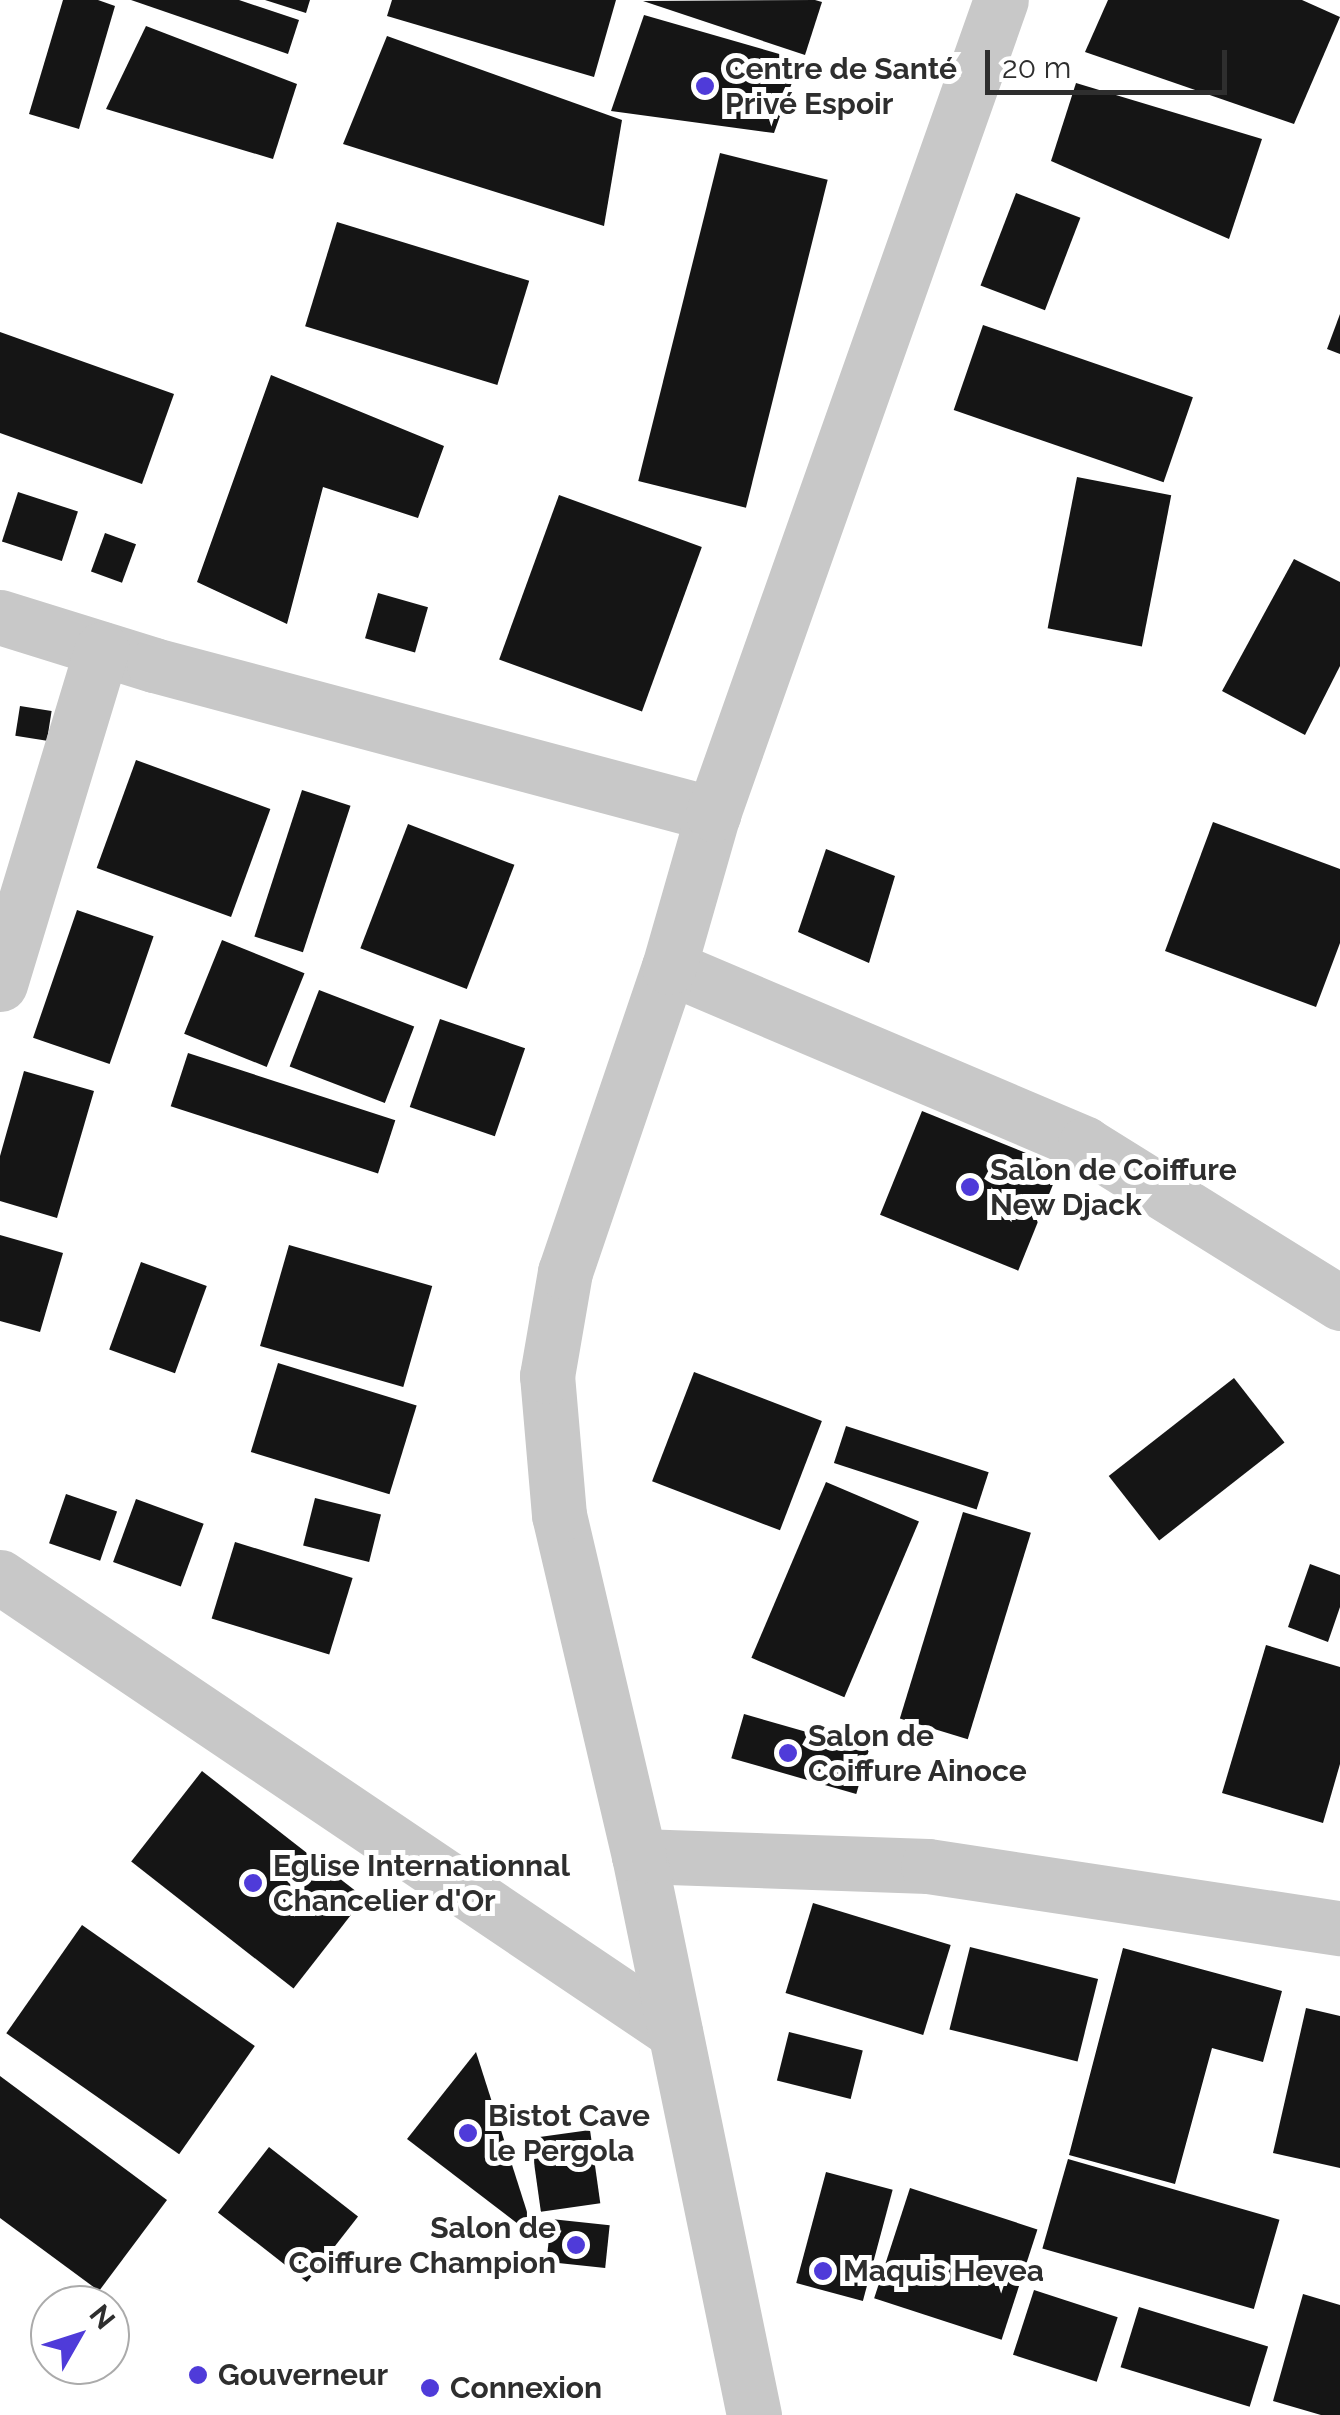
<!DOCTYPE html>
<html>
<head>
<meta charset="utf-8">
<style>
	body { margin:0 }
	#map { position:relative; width:1340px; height:2415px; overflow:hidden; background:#fff; font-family:Raleway,sans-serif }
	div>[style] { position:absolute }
	.building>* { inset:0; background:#151515; transform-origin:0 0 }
	.minor>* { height:55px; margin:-27.5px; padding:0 27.5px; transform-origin:27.5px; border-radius:27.5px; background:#c8c8c8 }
	.dots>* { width:28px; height:28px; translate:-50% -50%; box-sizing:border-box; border:5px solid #fff; border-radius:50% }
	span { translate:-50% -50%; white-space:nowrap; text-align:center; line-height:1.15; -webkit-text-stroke:10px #fff; paint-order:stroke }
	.poi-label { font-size:30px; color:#2e2e2e; font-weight:700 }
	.left { translate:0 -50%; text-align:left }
	.right { translate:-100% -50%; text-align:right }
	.north { position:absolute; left:30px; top:2285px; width:100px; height:100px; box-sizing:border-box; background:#fff; border:2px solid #ababab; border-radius:50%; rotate:51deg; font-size:28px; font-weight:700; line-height:40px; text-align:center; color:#2e2e2e }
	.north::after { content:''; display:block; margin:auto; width:35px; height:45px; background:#4f3bd9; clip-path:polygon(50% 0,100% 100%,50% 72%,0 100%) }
	.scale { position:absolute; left:985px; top:50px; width:242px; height:45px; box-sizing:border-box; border:5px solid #2e2e2e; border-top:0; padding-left:12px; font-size:30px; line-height:35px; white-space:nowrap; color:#2e2e2e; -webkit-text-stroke:8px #fff; paint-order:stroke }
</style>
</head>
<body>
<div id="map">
	<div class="building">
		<div style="clip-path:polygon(63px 0,98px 0,115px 6px,79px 129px,29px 114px)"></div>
		<div style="clip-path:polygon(131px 0,239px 0,299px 20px,288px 54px)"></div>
		<div style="clip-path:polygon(265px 0,310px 0,306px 13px)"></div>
		<div style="clip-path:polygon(392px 0,616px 0,594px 77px,387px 16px)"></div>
		<div style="clip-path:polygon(815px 0,822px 2px,805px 55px,643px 1px)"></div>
		<div style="clip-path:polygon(1108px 0,1302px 0,1340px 17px,1294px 124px,1085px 52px)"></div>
		<div style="clip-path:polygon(644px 15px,800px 60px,774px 133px,611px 111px)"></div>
		<div style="clip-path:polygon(146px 26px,297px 84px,273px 159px,106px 109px)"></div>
		<div style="clip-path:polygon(387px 36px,622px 120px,604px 226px,343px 144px)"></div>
		<div style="clip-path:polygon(1076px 83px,1262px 139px,1229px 239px,1051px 161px)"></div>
		<div style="left:720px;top:153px;width:111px;height:338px;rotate:14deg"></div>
		<div style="left:1016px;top:193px;width:69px;height:99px;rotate:21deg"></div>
		<div style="left:337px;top:222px;width:201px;height:109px;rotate:17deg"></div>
		<div style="clip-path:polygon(1340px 314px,1340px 354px,1327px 349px)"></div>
		<div style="left:983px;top:325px;width:222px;height:90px;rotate:19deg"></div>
		<div style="clip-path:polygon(0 332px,174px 394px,142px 484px,0 433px)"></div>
		<div style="clip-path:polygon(271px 375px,444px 446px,418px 518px,323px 487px,287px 624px,197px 582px)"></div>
		<div style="left:1077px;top:477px;width:96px;height:154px;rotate:11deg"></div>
		<div style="left:18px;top:492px;width:63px;height:52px;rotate:18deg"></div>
		<div style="left:559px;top:495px;width:152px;height:175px;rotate:20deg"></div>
		<div style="left:105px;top:533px;width:33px;height:41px;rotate:20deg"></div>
		<div style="clip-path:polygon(1294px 559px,1340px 582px,1340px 666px,1305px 735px,1222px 691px)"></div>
		<div style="left:378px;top:593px;width:52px;height:47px;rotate:16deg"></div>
		<div style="left:20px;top:706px;width:32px;height:30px;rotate:9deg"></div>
		<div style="left:136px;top:760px;width:143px;height:115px;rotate:20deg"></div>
		<div style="left:302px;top:790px;width:51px;height:154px;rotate:18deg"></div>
		<div style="clip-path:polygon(1213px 822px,1340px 869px,1340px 943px,1316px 1007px,1165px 951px)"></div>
		<div style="left:408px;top:824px;width:114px;height:133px;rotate:21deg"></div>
		<div style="clip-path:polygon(826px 849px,895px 876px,869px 963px,798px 932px)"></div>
		<div style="left:77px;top:910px;width:81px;height:135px;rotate:19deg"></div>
		<div style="left:222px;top:940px;width:89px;height:101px;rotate:22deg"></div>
		<div style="left:319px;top:990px;width:102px;height:82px;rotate:21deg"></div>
		<div style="left:440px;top:1019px;width:90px;height:93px;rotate:19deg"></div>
		<div style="left:188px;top:1053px;width:218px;height:56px;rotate:18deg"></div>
		<div style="clip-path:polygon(24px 1071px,94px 1091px,57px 1218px,0 1201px,0 1156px)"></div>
		<div style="left:922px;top:1111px;width:149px;height:112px;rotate:22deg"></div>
		<div style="clip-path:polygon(0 1235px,63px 1253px,40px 1332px,0 1321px)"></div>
		<div style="left:289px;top:1245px;width:149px;height:105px;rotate:16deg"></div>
		<div style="left:141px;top:1262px;width:70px;height:93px;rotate:20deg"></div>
		<div style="left:278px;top:1363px;width:145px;height:93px;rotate:17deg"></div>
		<div style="left:694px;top:1372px;width:137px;height:117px;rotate:21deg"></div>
		<div style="left:1234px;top:1378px;width:82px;height:159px;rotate:52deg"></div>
		<div style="left:846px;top:1426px;width:150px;height:39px;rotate:18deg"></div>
		<div style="left:826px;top:1482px;width:101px;height:191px;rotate:23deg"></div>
		<div style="left:66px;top:1494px;width:54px;height:52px;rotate:19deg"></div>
		<div style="left:315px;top:1498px;width:68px;height:49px;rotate:14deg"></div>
		<div style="left:136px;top:1499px;width:72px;height:67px;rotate:20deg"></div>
		<div style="left:963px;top:1512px;width:71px;height:216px;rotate:17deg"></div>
		<div style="left:235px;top:1542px;width:123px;height:80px;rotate:17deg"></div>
		<div style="clip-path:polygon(1310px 1564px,1340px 1575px,1340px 1607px,1328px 1642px,1288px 1627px)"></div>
		<div style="clip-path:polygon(1266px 1645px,1340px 1667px,1340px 1764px,1323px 1823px,1222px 1793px)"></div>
		<div style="left:744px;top:1714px;width:130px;height:46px;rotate:16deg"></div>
		<div style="left:202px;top:1771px;width:206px;height:115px;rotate:38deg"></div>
		<div style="left:813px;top:1903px;width:144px;height:94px;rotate:17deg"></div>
		<div style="left:82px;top:1925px;width:211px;height:132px;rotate:35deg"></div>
		<div style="left:970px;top:1947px;width:132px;height:85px;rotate:14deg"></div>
		<div style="clip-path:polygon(1123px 1948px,1282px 1991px,1263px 2062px,1212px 2048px,1175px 2184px,1069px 2155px)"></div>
		<div style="clip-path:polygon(1306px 2008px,1340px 2016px,1340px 2168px,1273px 2153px)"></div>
		<div style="left:789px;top:2032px;width:76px;height:50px;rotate:14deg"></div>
		<div style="clip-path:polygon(476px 2052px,535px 2237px,407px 2139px)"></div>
		<div style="clip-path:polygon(0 2076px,167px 2200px,99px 2291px,0 2218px)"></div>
		<div style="left:590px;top:2130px;width:74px;height:60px;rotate:82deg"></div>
		<div style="left:269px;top:2147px;width:113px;height:83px;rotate:38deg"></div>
		<div style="left:1068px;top:2159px;width:220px;height:93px;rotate:16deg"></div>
		<div style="left:826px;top:2172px;width:69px;height:115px;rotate:15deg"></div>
		<div style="left:910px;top:2188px;width:134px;height:116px;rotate:18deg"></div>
		<div style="left:551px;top:2219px;width:59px;height:43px;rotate:6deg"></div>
		<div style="left:1034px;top:2290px;width:88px;height:68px;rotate:18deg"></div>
		<div style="clip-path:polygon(1303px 2294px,1340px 2305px,1340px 2415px,1321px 2415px,1273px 2401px)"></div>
		<div style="left:1139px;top:2307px;width:135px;height:63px;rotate:17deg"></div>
	</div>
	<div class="minor">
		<div style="left:0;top:617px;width:161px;rotate:17.3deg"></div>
		<div style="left:154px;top:665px;width:579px;rotate:14.93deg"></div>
		<div style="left:669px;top:967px;width:452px;rotate:23deg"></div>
		<div style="left:1085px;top:1144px;width:301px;rotate:31.9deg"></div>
		<div style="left:0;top:984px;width:350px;rotate:-73.1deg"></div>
		<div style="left:0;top:1577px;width:814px;rotate:33.98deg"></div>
		<div style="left:639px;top:1856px;width:289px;rotate:2deg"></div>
		<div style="left:928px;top:1866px;width:417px;rotate:8.6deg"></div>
		<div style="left:754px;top:2415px;width:571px;rotate:-101.62deg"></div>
		<div style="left:639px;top:1856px;width:350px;rotate:-103.2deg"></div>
		<div style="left:559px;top:1515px;width:140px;rotate:-94.9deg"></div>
		<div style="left:547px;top:1376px;width:106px;rotate:-80.2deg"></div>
		<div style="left:565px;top:1272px;width:322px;rotate:-71.2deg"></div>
		<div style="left:669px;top:967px;width:159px;rotate:-74deg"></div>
		<div style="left:713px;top:814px;width:863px;rotate:-70.52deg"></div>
	</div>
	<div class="dots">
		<div style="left:705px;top:86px;background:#4f3bd9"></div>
		<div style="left:970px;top:1187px;background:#4f3bd9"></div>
		<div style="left:788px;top:1753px;background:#4f3bd9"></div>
		<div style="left:253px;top:1883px;background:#4f3bd9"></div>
		<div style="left:468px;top:2133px;background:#4f3bd9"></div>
		<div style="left:576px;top:2245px;background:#4f3bd9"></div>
		<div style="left:823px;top:2271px;background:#4f3bd9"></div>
		<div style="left:198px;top:2375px;background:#4f3bd9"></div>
		<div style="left:430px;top:2388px;background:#4f3bd9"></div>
	</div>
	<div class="poi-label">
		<span class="left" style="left:725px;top:86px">Centre de Santé<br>Privé Espoir</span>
		<span class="left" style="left:990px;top:1187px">Salon de Coiffure<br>New Djack</span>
		<span class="left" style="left:808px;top:1753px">Salon de<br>Coiffure Ainoce</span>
		<span class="left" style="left:273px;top:1883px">Eglise Internationnal<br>Chancelier d'Or</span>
		<span class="left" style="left:488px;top:2133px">Bistot Cave<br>le Pergola</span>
		<span class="right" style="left:556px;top:2245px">Salon de<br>Coiffure Champion</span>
		<span class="left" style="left:843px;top:2271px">Maquis Hevea</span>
		<span class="left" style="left:218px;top:2375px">Gouverneur</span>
		<span class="left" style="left:450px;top:2388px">Connexion</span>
	</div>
	<div class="north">N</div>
	<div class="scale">20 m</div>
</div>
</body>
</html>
